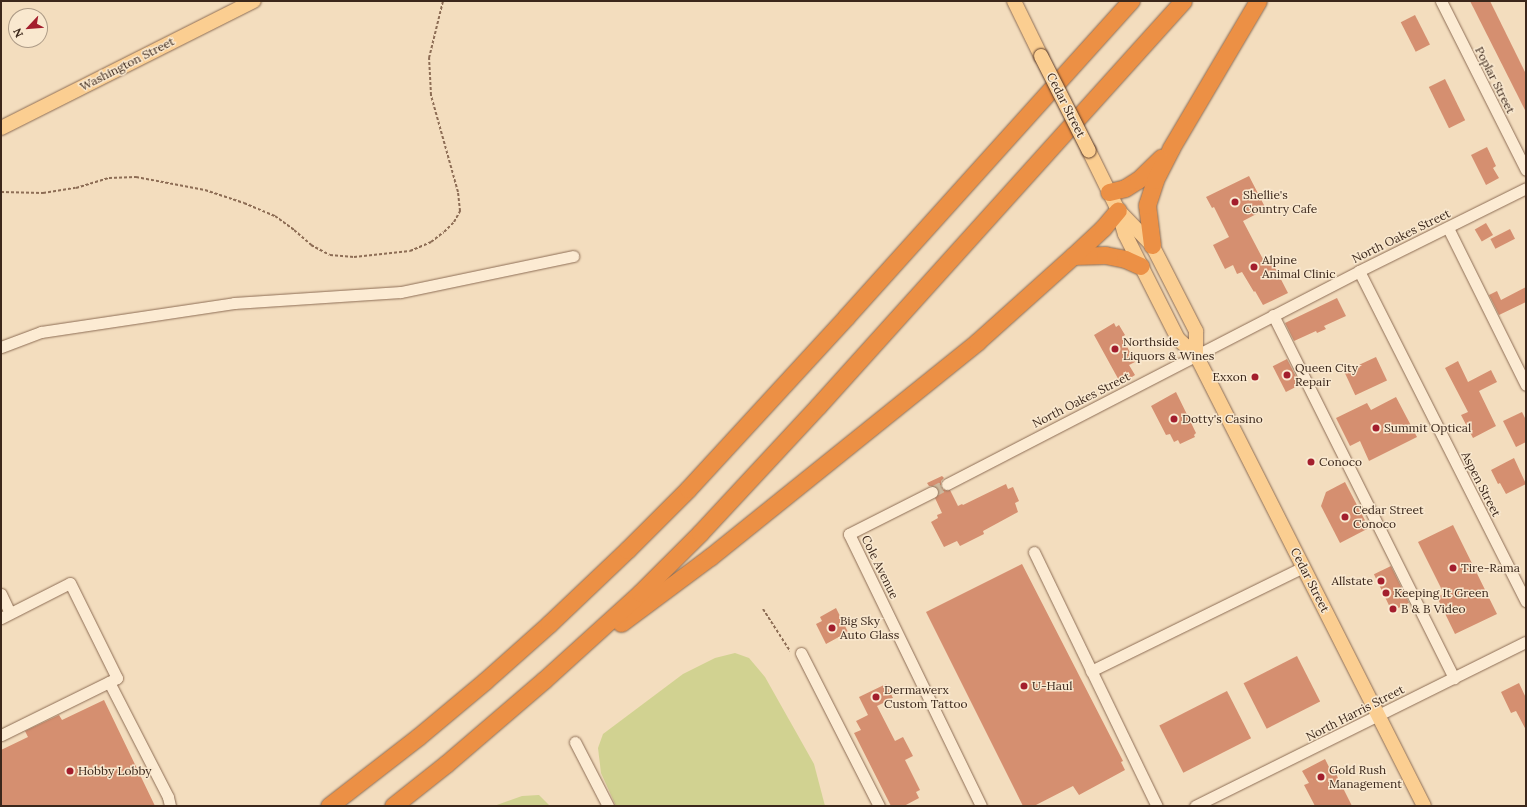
<!DOCTYPE html>
<html>
<head>
<meta charset="utf-8">
<style>
	body { margin:0 }
	#map { position:relative; width:1527px; height:807px; overflow:hidden; background:#f3ddbe; font-family:Lora,serif }
	div>[style] { position:absolute }
	.green>* { inset:0; background:#d1d291 }
	.building>* { inset:0; background:#d58f70; transform-origin:0 0 }
	.minor-tunnel>* { height:11px; margin-top:-5.5px; transform-origin:0; background:repeating-linear-gradient(90deg,#ceb99d 0 11px,transparent 0 16.5px) }
	.path>* { height:2px; margin-top:-1px; transform-origin:0; background:repeating-linear-gradient(90deg,#8d6d55 0 3px,transparent 0 5px) }
	.roads { filter:drop-shadow(0 0 1px #8d6d55) drop-shadow(0 0 1px #8d6d55) }
	.minor>* { height:11px; margin:-5.5px; padding:0 5.5px; transform-origin:5.5px; border-radius:5.5px; background:#fcebd3 }
	.major>* { height:14px; margin:-7px; padding:0 7px; transform-origin:7px; border-radius:7px; background:#fbce91 }
	.highway>* { height:17px; margin:-8.5px; padding:0 8.5px; transform-origin:8.5px; border-radius:8.5px; background:#ec9045 }
	.bridges { filter:drop-shadow(0 0 1px #5a3b2a) drop-shadow(0 0 1px #5a3b2a) }
	.major-bridge>* { height:14px; margin:-7px; padding:0 7px; transform-origin:7px; border-radius:7px; background:#fbce91 }
	.dots>* { width:11px; height:11px; translate:-50% -50%; box-sizing:border-box; border:2px solid #f9e8cf; border-radius:50% }
	span { translate:-50% -50%; white-space:nowrap; text-align:center; line-height:1.15; -webkit-text-stroke:3px #f9e8cf; paint-order:stroke }
	.street-label { font-size:12px; color:#3b271b }
	.poi-label { font-size:12px; color:#3b271b }
	.left { translate:0 -50%; text-align:left }
	.right { translate:-100% -50%; text-align:right }
	.frame { position:absolute; inset:0; border:2px solid #3b271b; pointer-events:none }
	.north { position:absolute; left:8px; top:8px; width:40px; height:40px; box-sizing:border-box; background:#f9e8cf; border:1px solid #ad9b87; border-radius:50%; rotate:244deg; font-size:11px; font-weight:700; line-height:16px; text-align:center; color:#3b271b }
	.north::after { content:''; display:block; margin:auto; width:14px; height:18px; background:#a31e2d; clip-path:polygon(50% 0,100% 100%,50% 72%,0 100%) }
</style>
</head>
<body>
<div id="map">
	<div class="green">
		<div style="clip-path:polygon(735px 653px,749px 658px,765px 677px,814px 764px,825px 806px,616px 806px,601px 773px,598px 748px,603px 734px,683px 674px,715px 658px)"></div>
		<div style="clip-path:polygon(539px 795px,550px 806px,494px 806px,522px 796px)"></div>
	</div>
	<div class="building">
		<div style="clip-path:polygon(1470px 1px,1490px 1px,1526px 74px,1526px 112px)"></div>
		<div style="left:1415px;top:15px;width:33px;height:16px;rotate:63deg"></div>
		<div style="left:1445px;top:79px;width:46px;height:18px;rotate:64deg"></div>
		<div style="clip-path:polygon(1487px 147px,1496px 166px,1493px 168px,1499px 178px,1486px 185px,1471px 155px)"></div>
		<div style="clip-path:polygon(1249px 176px,1266px 209px,1243px 221px,1265px 263px,1271px 260px,1288px 293px,1263px 305px,1255px 291px,1254px 292px,1242px 272px,1237px 274px,1233px 265px,1225px 269px,1213px 245px,1229px 237px,1214px 207px,1212px 208px,1206px 197px)"></div>
		<div style="left:1486px;top:223px;width:14px;height:13px;rotate:60deg"></div>
		<div style="left:1510px;top:229px;width:11px;height:22px;rotate:63deg"></div>
		<div style="clip-path:polygon(1526px 287px,1526px 302px,1499px 315px,1489px 295px,1497px 291px,1501px 300px)"></div>
		<div style="clip-path:polygon(1337px 298px,1346px 316px,1324px 326px,1326px 329px,1317px 333px,1316px 331px,1294px 341px,1285px 323px)"></div>
		<div style="clip-path:polygon(1114px 323px,1116px 327px,1119px 325px,1125px 335px,1122px 337px,1135px 362px,1129px 365px,1135px 375px,1121px 384px,1094px 335px)"></div>
		<div style="left:1376px;top:357px;width:26px;height:35px;rotate:65deg"></div>
		<div style="left:1287px;top:359px;width:29px;height:16px;rotate:63deg"></div>
		<div style="clip-path:polygon(1458px 361px,1468px 382px,1491px 370px,1497px 382px,1479px 391px,1496px 426px,1473px 438px,1461px 415px,1468px 412px,1445px 368px)"></div>
		<div style="clip-path:polygon(1176px 392px,1196px 433px,1194px 435px,1195px 437px,1180px 444px,1178px 440px,1174px 442px,1170px 434px,1166px 435px,1151px 406px)"></div>
		<div style="clip-path:polygon(1396px 397px,1417px 437px,1369px 461px,1360px 441px,1350px 446px,1336px 418px,1367px 403px,1371px 410px)"></div>
		<div style="clip-path:polygon(1522px 412px,1526px 420px,1526px 442px,1516px 447px,1503px 421px)"></div>
		<div style="clip-path:polygon(1514px 458px,1526px 484px,1506px 494px,1500px 483px,1498px 484px,1491px 470px)"></div>
		<div style="clip-path:polygon(942px 476px,944px 478px,941px 481px,941px 487px,944px 490px,950px 490px,958px 506px,962px 504px,963px 505px,1006px 484px,1008px 489px,1013px 487px,1019px 501px,1015px 503px,1018px 512px,983px 531px,984px 534px,960px 546px,957px 541px,944px 547px,931px 522px,938px 518px,937px 515px,942px 513px,935px 498px,938px 495px,938px 489px,935px 486px,929px 486px,927px 483px)"></div>
		<div style="clip-path:polygon(1345px 482px,1369px 528px,1340px 543px,1321px 506px,1326px 492px)"></div>
		<div style="clip-path:polygon(1453px 525px,1497px 614px,1455px 634px,1437px 597px,1444px 594px,1418px 542px)"></div>
		<div style="clip-path:polygon(1022px 564px,1123px 761px,1121px 762px,1125px 770px,1079px 795px,1073px 786px,1034px 806px,1023px 806px,926px 612px)"></div>
		<div style="left:1391px;top:566px;width:41px;height:19px;rotate:64deg"></div>
		<div style="clip-path:polygon(836px 608px,848px 632px,826px 644px,816px 624px,822px 621px,820px 617px)"></div>
		<div style="left:1297px;top:656px;width:51px;height:60px;rotate:63deg"></div>
		<div style="clip-path:polygon(1519px 683px,1526px 698px,1526px 730px,1516px 711px,1511px 713px,1501px 692px)"></div>
		<div style="clip-path:polygon(886px 684px,893px 698px,877px 706px,895px 741px,903px 737px,913px 756px,905px 760px,920px 790px,916px 792px,919px 798px,904px 806px,891px 806px,854px 733px,861px 730px,856px 721px,868px 715px,859px 697px)"></div>
		<div style="left:1227px;top:691px;width:53px;height:76px;rotate:63deg"></div>
		<div style="clip-path:polygon(104px 700px,155px 806px,1px 806px,1px 750px,28px 737px,25px 731px,59px 715px,62px 720px)"></div>
		<div style="clip-path:polygon(1325px 759px,1330px 769px,1333px 768px,1352px 806px,1315px 806px,1304px 785px,1309px 783px,1302px 771px)"></div>
	</div>
	<div class="minor-tunnel">
		<div style="left:932px;top:492px;width:17px;rotate:-28deg"></div>
	</div>
	<div class="path">
		<div style="left:1px;top:192px;width:42px;rotate:1.4deg"></div>
		<div style="left:43px;top:193px;width:33px;rotate:-9deg"></div>
		<div style="left:76px;top:188px;width:34px;rotate:-17deg"></div>
		<div style="left:109px;top:178px;width:27px;rotate:-2deg"></div>
		<div style="left:136px;top:177px;width:70px;rotate:10.7deg"></div>
		<div style="left:205px;top:190px;width:41px;rotate:18.4deg"></div>
		<div style="left:244px;top:203px;width:34px;rotate:23deg"></div>
		<div style="left:275px;top:216px;width:24px;rotate:36deg"></div>
		<div style="left:294px;top:230px;width:23px;rotate:41deg"></div>
		<div style="left:311px;top:245px;width:21px;rotate:28deg"></div>
		<div style="left:330px;top:255px;width:24px;rotate:5deg"></div>
		<div style="left:354px;top:257px;width:56px;rotate:-6.1deg"></div>
		<div style="left:410px;top:251px;width:23px;rotate:-23deg"></div>
		<div style="left:431px;top:242px;width:16px;rotate:-38deg"></div>
		<div style="left:444px;top:232px;width:14px;rotate:-45deg"></div>
		<div style="left:454px;top:222px;width:13px;rotate:-61deg"></div>
		<div style="left:460px;top:211px;width:19px;rotate:-96deg"></div>
		<div style="left:458px;top:192px;width:101px;rotate:-105.6deg"></div>
		<div style="left:431px;top:95px;width:37px;rotate:-93deg"></div>
		<div style="left:429px;top:58px;width:59px;rotate:-76.2deg"></div>
		<div style="left:763px;top:609px;width:50px;rotate:57.3deg"></div>
	</div>
	<div class="roads">
		<div class="minor">
			<div style="left:1441px;top:1px;width:189px;rotate:63.3deg"></div>
			<div style="left:1448px;top:228px;width:175px;rotate:63.6deg"></div>
			<div style="left:1359px;top:271px;width:370px;rotate:63.2deg"></div>
			<div style="left:1273px;top:315px;width:406px;rotate:63.5deg"></div>
			<div style="left:1px;top:347px;width:43px;rotate:-20.6deg"></div>
			<div style="left:41px;top:332px;width:195px;rotate:-8.5deg"></div>
			<div style="left:234px;top:303px;width:167px;rotate:-3.8deg"></div>
			<div style="left:401px;top:292px;width:176px;rotate:-11.8deg"></div>
			<div style="left:947px;top:484px;width:464px;rotate:-27.3deg"></div>
			<div style="left:1359px;top:271px;width:186px;rotate:-26.4deg"></div>
			<div style="left:932px;top:492px;width:93px;rotate:153.2deg"></div>
			<div style="left:849px;top:534px;width:302px;rotate:64.1deg"></div>
			<div style="left:1034px;top:552px;width:282px;rotate:64.2deg"></div>
			<div style="left:1px;top:594px;width:21px;rotate:65deg"></div>
			<div style="left:1px;top:618px;width:77px;rotate:-26.9deg"></div>
			<div style="left:70px;top:583px;width:106px;rotate:63.7deg"></div>
			<div style="left:117px;top:678px;width:129px;rotate:153.8deg"></div>
			<div style="left:801px;top:653px;width:172px;rotate:63deg"></div>
			<div style="left:1091px;top:671px;width:236px;rotate:-26.1deg"></div>
			<div style="left:109px;top:682px;width:129px;rotate:62.8deg"></div>
			<div style="left:168px;top:797px;width:9px;rotate:77deg"></div>
			<div style="left:575px;top:742px;width:72px;rotate:62.7deg"></div>
			<div style="left:1195px;top:806px;width:369px;rotate:-26.4deg"></div>
		</div>
		<div class="major">
			<div style="left:1014px;top:1px;width:61px;rotate:63.9deg"></div>
			<div style="left:1px;top:128px;width:283px;rotate:-26.7deg"></div>
			<div style="left:1089px;top:151px;width:66px;rotate:63.8deg"></div>
			<div style="left:1118px;top:210px;width:25px;rotate:74deg"></div>
			<div style="left:1125px;top:234px;width:118px;rotate:63.2deg"></div>
			<div style="left:1178px;top:339px;width:24px;rotate:42deg"></div>
			<div style="left:1196px;top:355px;width:505px;rotate:63.18deg"></div>
			<div style="left:1120px;top:212px;width:46px;rotate:45.9deg"></div>
			<div style="left:1152px;top:245px;width:97px;rotate:62.9deg"></div>
			<div style="left:1196px;top:331px;width:24px;rotate:90deg"></div>
		</div>
		<div class="highway">
			<div style="left:1109px;top:192px;width:16px;rotate:-14deg"></div>
			<div style="left:1125px;top:188px;width:15px;rotate:-32deg"></div>
			<div style="left:1138px;top:180px;width:32px;rotate:-44deg"></div>
			<div style="left:1152px;top:245px;width:40px;rotate:-97.1deg"></div>
			<div style="left:1147px;top:205px;width:26px;rotate:-72deg"></div>
			<div style="left:1155px;top:180px;width:36px;rotate:-63deg"></div>
			<div style="left:1171px;top:148px;width:171px;rotate:-59.4deg"></div>
			<div style="left:1073px;top:256px;width:32px;rotate:-2deg"></div>
			<div style="left:1105px;top:255px;width:20px;rotate:11deg"></div>
			<div style="left:1125px;top:259px;width:17px;rotate:24deg"></div>
			<div style="left:621px;top:623px;width:111px;rotate:-36.6deg"></div>
			<div style="left:710px;top:557px;width:343px;rotate:-38.8deg"></div>
			<div style="left:977px;top:342px;width:129px;rotate:-41.9deg"></div>
			<div style="left:1073px;top:256px;width:41px;rotate:-43deg"></div>
			<div style="left:1103px;top:228px;width:23px;rotate:-50deg"></div>
			<div style="left:329px;top:806px;width:113px;rotate:-37.8deg"></div>
			<div style="left:418px;top:737px;width:87px;rotate:-39.9deg"></div>
			<div style="left:485px;top:681px;width:86px;rotate:-41.7deg"></div>
			<div style="left:549px;top:624px;width:108px;rotate:-43.5deg"></div>
			<div style="left:627px;top:550px;width:86px;rotate:-45deg"></div>
			<div style="left:688px;top:489px;width:234px;rotate:-47.4deg"></div>
			<div style="left:846px;top:317px;width:426px;rotate:-48deg"></div>
			<div style="left:393px;top:806px;width:68px;rotate:-38.4deg"></div>
			<div style="left:446px;top:764px;width:129px;rotate:-40.6deg"></div>
			<div style="left:544px;top:680px;width:130px;rotate:-42.2deg"></div>
			<div style="left:640px;top:593px;width:85px;rotate:-45deg"></div>
			<div style="left:700px;top:533px;width:173px;rotate:-47.1deg"></div>
			<div style="left:818px;top:406px;width:545px;rotate:-47.97deg"></div>
		</div>
	</div>
	<div class="bridges">
		<div class="major-bridge">
			<div style="left:1041px;top:56px;width:106px;rotate:63.2deg"></div>
		</div>
	</div>
	<div class="dots">
		<div style="left:1235px;top:202px;background:#a31e2d"></div>
		<div style="left:1254px;top:267px;background:#a31e2d"></div>
		<div style="left:1115px;top:349px;background:#a31e2d"></div>
		<div style="left:1287px;top:375px;background:#a31e2d"></div>
		<div style="left:1255px;top:377px;background:#a31e2d"></div>
		<div style="left:1174px;top:419px;background:#a31e2d"></div>
		<div style="left:1376px;top:428px;background:#a31e2d"></div>
		<div style="left:1311px;top:462px;background:#a31e2d"></div>
		<div style="left:1345px;top:517px;background:#a31e2d"></div>
		<div style="left:1453px;top:568px;background:#a31e2d"></div>
		<div style="left:1381px;top:581px;background:#a31e2d"></div>
		<div style="left:1386px;top:593px;background:#a31e2d"></div>
		<div style="left:1393px;top:609px;background:#a31e2d"></div>
		<div style="left:832px;top:628px;background:#a31e2d"></div>
		<div style="left:1024px;top:686px;background:#a31e2d"></div>
		<div style="left:876px;top:697px;background:#a31e2d"></div>
		<div style="left:70px;top:771px;background:#a31e2d"></div>
		<div style="left:1321px;top:777px;background:#a31e2d"></div>
	</div>
	<div class="street-label">
		<span style="left:127px;top:64px;rotate:-27deg">Washington Street</span>
		<span style="left:1495px;top:80px;rotate:63deg">Poplar Street</span>
		<span style="left:1066px;top:105px;rotate:63deg">Cedar Street</span>
		<span style="left:1401px;top:236px;rotate:-26deg">North Oakes Street</span>
		<span style="left:1081px;top:400px;rotate:-27deg">North Oakes Street</span>
		<span style="left:1481px;top:484px;rotate:63deg">Aspen Street</span>
		<span style="left:880px;top:567px;rotate:64deg">Cole Avenue</span>
		<span style="left:1310px;top:580px;rotate:63deg">Cedar Street</span>
		<span style="left:1355px;top:713px;rotate:-27deg">North Harris Street</span>
	</div>
	<div class="poi-label">
		<span class="left" style="left:1243px;top:202px">Shellie's<br>Country Cafe</span>
		<span class="left" style="left:1262px;top:267px">Alpine<br>Animal Clinic</span>
		<span class="left" style="left:1123px;top:349px">Northside<br>Liquors &amp; Wines</span>
		<span class="left" style="left:1295px;top:375px">Queen City<br>Repair</span>
		<span class="right" style="left:1247px;top:377px">Exxon</span>
		<span class="left" style="left:1182px;top:419px">Dotty's Casino</span>
		<span class="left" style="left:1384px;top:428px">Summit Optical</span>
		<span class="left" style="left:1319px;top:462px">Conoco</span>
		<span class="left" style="left:1353px;top:517px">Cedar Street<br>Conoco</span>
		<span class="left" style="left:1461px;top:568px">Tire-Rama</span>
		<span class="right" style="left:1373px;top:581px">Allstate</span>
		<span class="left" style="left:1394px;top:593px">Keeping It Green</span>
		<span class="left" style="left:1401px;top:609px">B &amp; B Video</span>
		<span class="left" style="left:840px;top:628px">Big Sky<br>Auto Glass</span>
		<span class="left" style="left:1032px;top:686px">U-Haul</span>
		<span class="left" style="left:884px;top:697px">Dermawerx<br>Custom Tattoo</span>
		<span class="left" style="left:1329px;top:777px">Gold Rush<br>Management</span>
		<span class="left" style="left:78px;top:771px">Hobby Lobby</span>
	</div>
	<div class="frame"></div>
	<div class="north">N</div>
</div>
</body>
</html>
